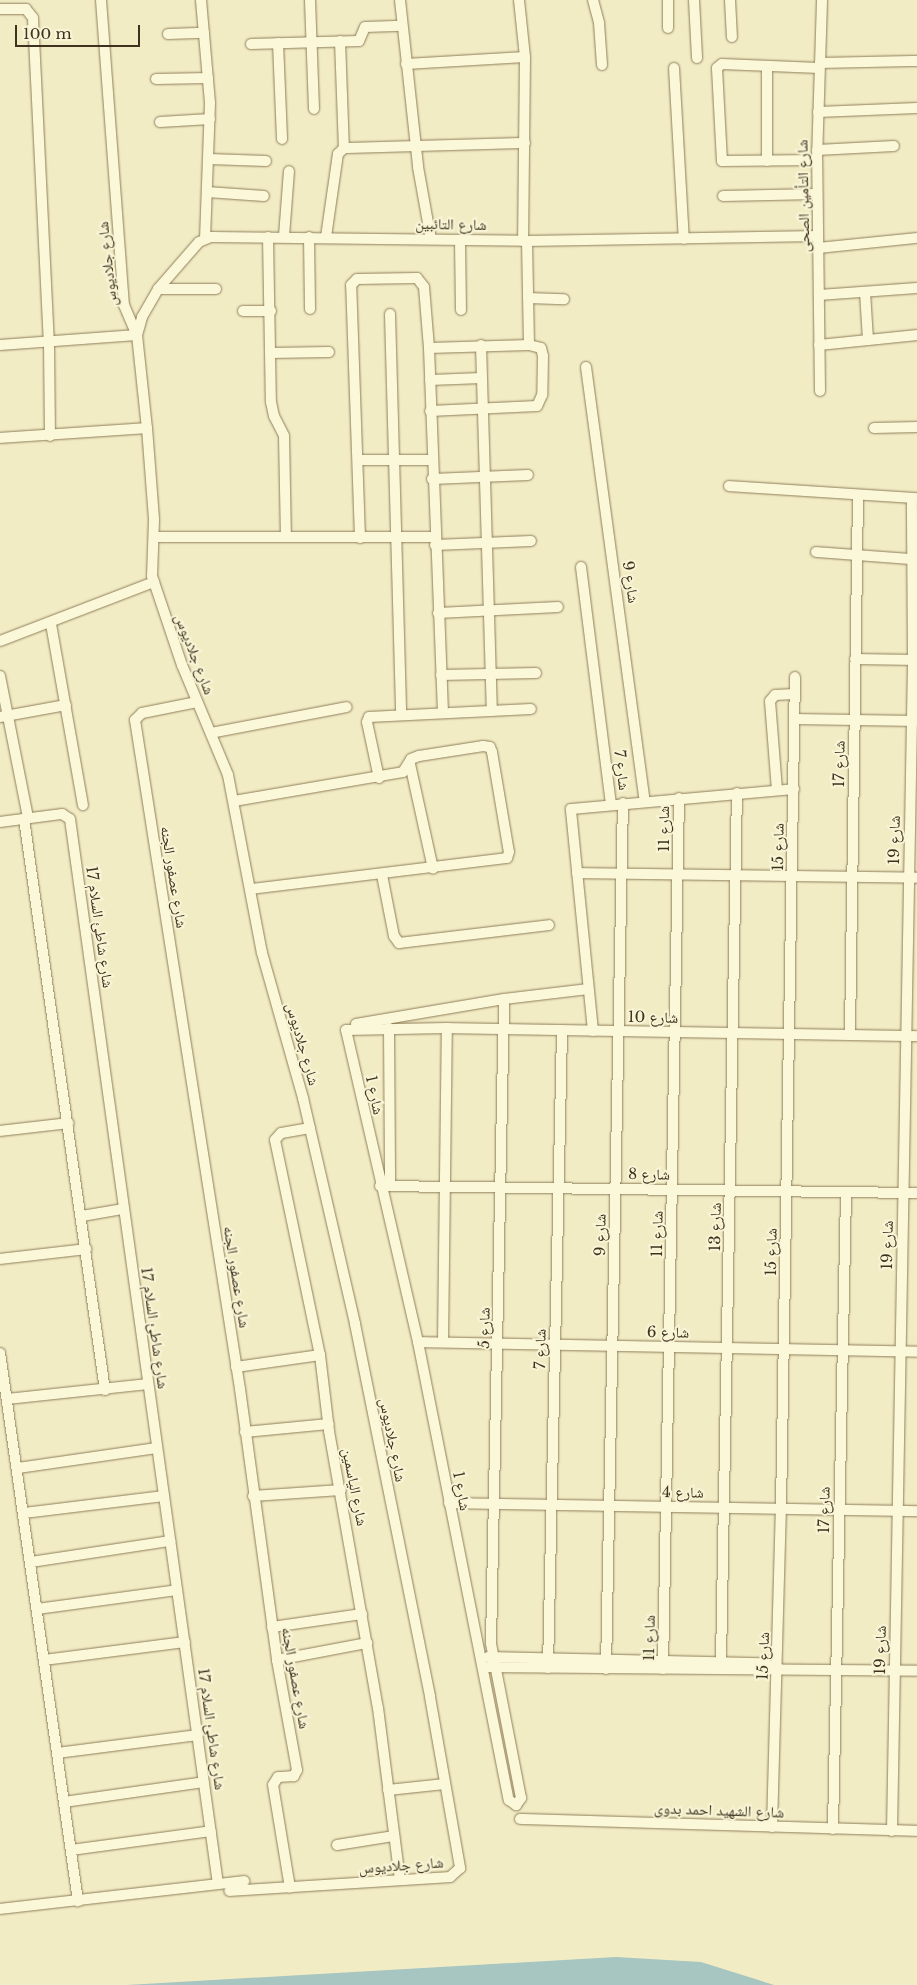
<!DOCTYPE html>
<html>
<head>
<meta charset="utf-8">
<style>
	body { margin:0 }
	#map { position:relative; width:917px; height:1985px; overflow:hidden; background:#f2ecc5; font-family:"Libre Baskerville","Noto Naskh Arabic",serif }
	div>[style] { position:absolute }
	.water>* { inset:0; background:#a7c5c1 }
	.roads { filter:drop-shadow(0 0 1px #8f7e59) drop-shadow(0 0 1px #8f7e59) }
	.minor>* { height:10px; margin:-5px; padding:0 5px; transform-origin:5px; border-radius:5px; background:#fbf7d9 }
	span { translate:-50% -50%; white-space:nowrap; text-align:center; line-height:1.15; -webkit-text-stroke:4px #f8f4d5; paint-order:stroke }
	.street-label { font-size:15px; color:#3e321e }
	.scale { position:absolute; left:15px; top:25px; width:125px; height:22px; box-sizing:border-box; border:2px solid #3e321e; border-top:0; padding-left:6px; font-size:15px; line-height:18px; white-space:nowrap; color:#3e321e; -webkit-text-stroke:4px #f8f4d5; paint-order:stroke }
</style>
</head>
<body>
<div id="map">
	<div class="water">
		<div style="clip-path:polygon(616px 1957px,701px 1962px,774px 1985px,127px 1985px)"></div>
	</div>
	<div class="roads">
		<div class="minor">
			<div style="left:101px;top:0;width:306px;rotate:85.7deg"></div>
			<div style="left:124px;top:305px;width:33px;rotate:67deg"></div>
			<div style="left:137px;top:335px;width:94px;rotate:83.9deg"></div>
			<div style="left:147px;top:428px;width:92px;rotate:85.6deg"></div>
			<div style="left:154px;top:520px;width:56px;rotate:92deg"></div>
			<div style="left:152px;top:576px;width:94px;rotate:71.4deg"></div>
			<div style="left:182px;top:665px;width:119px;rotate:67.3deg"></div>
			<div style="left:228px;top:775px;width:181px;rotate:79.2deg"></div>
			<div style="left:262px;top:953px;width:151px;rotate:74.2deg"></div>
			<div style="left:303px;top:1098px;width:232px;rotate:77deg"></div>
			<div style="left:355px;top:1324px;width:380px;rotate:78.6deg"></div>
			<div style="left:430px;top:1697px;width:174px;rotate:80deg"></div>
			<div style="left:460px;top:1868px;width:13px;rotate:138deg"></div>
			<div style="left:450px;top:1877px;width:221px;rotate:176.4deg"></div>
			<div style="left:201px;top:0;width:103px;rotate:85deg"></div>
			<div style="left:210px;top:103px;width:135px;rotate:92.1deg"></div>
			<div style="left:310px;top:0;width:109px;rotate:87.9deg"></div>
			<div style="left:400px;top:0;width:168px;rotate:83.8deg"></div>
			<div style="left:418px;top:167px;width:73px;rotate:79.8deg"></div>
			<div style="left:519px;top:0;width:57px;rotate:84deg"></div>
			<div style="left:525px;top:57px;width:184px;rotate:90.6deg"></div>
			<div style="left:593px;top:0;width:24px;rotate:75deg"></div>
			<div style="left:599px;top:23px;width:42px;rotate:85.9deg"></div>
			<div style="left:668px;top:0;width:28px;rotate:90deg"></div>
			<div style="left:694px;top:0;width:58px;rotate:87deg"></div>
			<div style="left:730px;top:0;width:37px;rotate:87deg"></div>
			<div style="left:0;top:9px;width:26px"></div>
			<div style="left:26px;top:9px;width:11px;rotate:52deg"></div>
			<div style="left:33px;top:18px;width:325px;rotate:87.2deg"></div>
			<div style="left:49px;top:343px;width:93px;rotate:89.4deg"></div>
			<div style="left:168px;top:34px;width:36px;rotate:-2deg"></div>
			<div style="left:340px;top:41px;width:107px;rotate:87.9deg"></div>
			<div style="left:278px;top:43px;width:96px;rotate:87.6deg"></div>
			<div style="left:251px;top:44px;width:108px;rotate:-1.6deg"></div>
			<div style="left:359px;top:41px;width:15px;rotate:-67deg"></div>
			<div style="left:365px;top:27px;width:37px;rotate:-2deg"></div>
			<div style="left:820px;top:63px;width:97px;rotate:-1.2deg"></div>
			<div style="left:406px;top:64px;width:119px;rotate:-3.4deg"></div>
			<div style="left:674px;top:68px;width:171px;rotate:86.7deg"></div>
			<div style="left:156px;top:79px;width:52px;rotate:-1.1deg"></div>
			<div style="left:818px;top:112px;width:99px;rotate:-2.3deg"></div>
			<div style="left:160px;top:122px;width:50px;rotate:-3.4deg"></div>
			<div style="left:817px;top:150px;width:77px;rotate:-3deg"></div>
			<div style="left:209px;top:159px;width:57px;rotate:2deg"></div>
			<div style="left:817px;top:160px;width:95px;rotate:179.4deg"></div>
			<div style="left:722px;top:161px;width:93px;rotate:-93.1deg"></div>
			<div style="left:717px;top:68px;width:6px;rotate:-39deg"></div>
			<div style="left:722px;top:64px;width:97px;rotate:2.4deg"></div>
			<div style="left:767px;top:161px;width:95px;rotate:-90deg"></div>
			<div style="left:207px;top:192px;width:57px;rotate:4deg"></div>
			<div style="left:723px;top:196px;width:94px;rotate:-1.2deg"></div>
			<div style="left:284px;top:236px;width:65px;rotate:-85.6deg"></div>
			<div style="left:268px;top:237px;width:165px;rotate:89deg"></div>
			<div style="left:271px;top:402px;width:14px;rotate:78deg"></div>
			<div style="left:274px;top:416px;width:22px;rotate:63deg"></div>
			<div style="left:284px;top:436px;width:101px;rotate:88.9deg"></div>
			<div style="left:309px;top:237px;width:72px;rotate:89.2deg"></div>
			<div style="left:326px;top:237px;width:84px;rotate:-81.8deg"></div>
			<div style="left:338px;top:154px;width:8px;rotate:-45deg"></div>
			<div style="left:344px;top:148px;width:181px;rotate:-1.6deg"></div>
			<div style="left:460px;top:240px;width:70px;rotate:89.2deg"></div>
			<div style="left:527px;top:241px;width:104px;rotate:88.9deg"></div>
			<div style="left:818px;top:248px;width:100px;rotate:-5.8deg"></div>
			<div style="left:158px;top:289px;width:58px"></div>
			<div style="left:865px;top:292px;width:48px;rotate:86.4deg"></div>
			<div style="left:819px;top:295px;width:98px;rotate:-4.1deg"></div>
			<div style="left:528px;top:298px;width:36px;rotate:2deg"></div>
			<div style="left:243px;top:311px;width:28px"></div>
			<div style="left:390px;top:314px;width:401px;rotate:88.4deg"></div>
			<div style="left:0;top:345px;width:137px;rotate:-4.2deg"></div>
			<div style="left:137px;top:335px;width:19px;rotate:-74deg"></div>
			<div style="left:142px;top:317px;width:32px;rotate:-60deg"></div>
			<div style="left:158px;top:289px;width:62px;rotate:-48.9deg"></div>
			<div style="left:199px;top:242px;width:13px;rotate:-23deg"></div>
			<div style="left:211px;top:237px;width:316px;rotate:0.7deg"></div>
			<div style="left:527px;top:241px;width:291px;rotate:-1deg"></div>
			<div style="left:481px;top:345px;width:366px;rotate:88.3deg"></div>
			<div style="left:819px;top:345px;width:99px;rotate:-5.8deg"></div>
			<div style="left:429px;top:348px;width:100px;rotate:-1.7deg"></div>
			<div style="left:529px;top:345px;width:12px;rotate:14deg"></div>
			<div style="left:541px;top:348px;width:8px;rotate:76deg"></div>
			<div style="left:543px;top:356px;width:39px;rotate:91deg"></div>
			<div style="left:542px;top:395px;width:12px;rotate:114deg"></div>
			<div style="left:537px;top:406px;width:107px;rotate:177.3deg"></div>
			<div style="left:271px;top:353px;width:58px;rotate:-1deg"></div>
			<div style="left:586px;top:367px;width:438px;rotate:82.3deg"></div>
			<div style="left:430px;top:380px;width:52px;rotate:-2.2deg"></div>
			<div style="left:820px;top:391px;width:231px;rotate:-90.7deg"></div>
			<div style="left:817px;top:160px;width:160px;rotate:-88.2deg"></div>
			<div style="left:874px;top:428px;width:43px;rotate:-1.3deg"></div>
			<div style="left:0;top:438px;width:147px;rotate:-3.9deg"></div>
			<div style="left:358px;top:460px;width:74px"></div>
			<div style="left:432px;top:479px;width:96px;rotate:-2.4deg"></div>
			<div style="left:729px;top:486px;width:188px;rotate:3.7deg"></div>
			<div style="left:154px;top:537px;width:281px"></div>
			<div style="left:360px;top:538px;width:253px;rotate:-92deg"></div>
			<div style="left:351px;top:285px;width:8px;rotate:-45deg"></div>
			<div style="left:357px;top:279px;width:60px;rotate:-1deg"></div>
			<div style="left:417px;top:278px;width:11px;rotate:52deg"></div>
			<div style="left:424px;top:287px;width:61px;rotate:85.3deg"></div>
			<div style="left:429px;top:348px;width:365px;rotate:87.8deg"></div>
			<div style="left:435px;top:545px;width:96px;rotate:-2.4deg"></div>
			<div style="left:816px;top:552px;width:96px;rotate:4.2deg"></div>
			<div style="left:581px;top:567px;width:239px;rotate:82.8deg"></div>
			<div style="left:438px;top:613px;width:120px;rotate:-2.9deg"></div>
			<div style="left:51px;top:624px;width:184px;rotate:80deg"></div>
			<div style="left:0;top:641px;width:165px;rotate:-21deg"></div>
			<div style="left:855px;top:659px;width:62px;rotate:0.9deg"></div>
			<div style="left:441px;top:675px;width:95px;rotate:-1.2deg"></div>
			<div style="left:0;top:676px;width:145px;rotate:78.8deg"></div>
			<div style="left:197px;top:702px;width:56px;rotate:168.7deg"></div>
			<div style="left:142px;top:713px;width:10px;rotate:135deg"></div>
			<div style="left:135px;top:720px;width:677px;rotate:81.08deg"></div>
			<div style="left:240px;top:1389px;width:274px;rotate:82.2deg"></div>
			<div style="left:277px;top:1660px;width:112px;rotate:79.7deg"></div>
			<div style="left:297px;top:1770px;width:7px;rotate:117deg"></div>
			<div style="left:294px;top:1776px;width:16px;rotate:176deg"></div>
			<div style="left:278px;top:1777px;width:9px;rotate:122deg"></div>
			<div style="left:273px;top:1785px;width:104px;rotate:80.6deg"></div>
			<div style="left:0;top:717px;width:67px;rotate:-10.3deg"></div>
			<div style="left:794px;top:719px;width:123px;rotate:0.9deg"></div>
			<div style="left:211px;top:733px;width:138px;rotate:-10.8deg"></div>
			<div style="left:410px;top:764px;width:107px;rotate:77.6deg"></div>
			<div style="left:379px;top:778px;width:57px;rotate:-102.1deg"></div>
			<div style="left:367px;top:722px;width:5px;rotate:-68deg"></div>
			<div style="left:369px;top:717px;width:162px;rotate:-2.8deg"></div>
			<div style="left:777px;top:790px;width:89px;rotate:-94.5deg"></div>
			<div style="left:770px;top:701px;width:8px;rotate:-50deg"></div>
			<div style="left:775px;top:695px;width:19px;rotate:-3deg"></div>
			<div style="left:234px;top:801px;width:171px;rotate:-9.7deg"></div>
			<div style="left:403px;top:772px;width:15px;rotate:-58deg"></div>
			<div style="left:411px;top:759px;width:9px;rotate:-21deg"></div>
			<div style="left:419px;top:756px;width:65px;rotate:-8.9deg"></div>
			<div style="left:483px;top:746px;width:7px;rotate:8deg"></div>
			<div style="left:490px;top:747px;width:5px;rotate:68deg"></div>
			<div style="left:492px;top:752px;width:101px;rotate:80.4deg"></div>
			<div style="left:509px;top:852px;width:6px;rotate:108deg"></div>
			<div style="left:507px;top:858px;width:258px;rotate:173.1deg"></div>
			<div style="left:24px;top:819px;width:577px;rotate:81.93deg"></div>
			<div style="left:0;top:822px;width:63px;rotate:-7.4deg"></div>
			<div style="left:62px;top:814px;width:9px;rotate:32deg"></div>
			<div style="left:70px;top:819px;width:1075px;rotate:82.09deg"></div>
			<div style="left:577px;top:873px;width:340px;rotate:0.8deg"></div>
			<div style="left:382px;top:875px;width:62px;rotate:78.9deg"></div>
			<div style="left:394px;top:936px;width:9px;rotate:54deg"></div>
			<div style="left:399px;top:943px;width:151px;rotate:-6.8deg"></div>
			<div style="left:356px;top:1024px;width:150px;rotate:-9.6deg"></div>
			<div style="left:504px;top:999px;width:85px;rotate:-6.8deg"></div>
			<div style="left:389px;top:1028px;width:158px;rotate:89.6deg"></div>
			<div style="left:346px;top:1030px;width:320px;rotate:77deg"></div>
			<div style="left:418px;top:1342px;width:467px;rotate:78.8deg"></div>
			<div style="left:509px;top:1800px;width:9px;rotate:36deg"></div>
			<div style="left:516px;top:1805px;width:9px;rotate:-54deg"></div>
			<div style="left:521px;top:1798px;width:158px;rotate:-101deg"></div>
			<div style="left:491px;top:1643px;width:644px;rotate:-88.84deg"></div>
			<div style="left:346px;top:1030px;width:101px;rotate:-1.1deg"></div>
			<div style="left:447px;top:1028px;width:470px;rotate:1deg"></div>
			<div style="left:593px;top:1031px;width:223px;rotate:-95.7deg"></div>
			<div style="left:571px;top:809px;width:224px;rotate:-5.1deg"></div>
			<div style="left:850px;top:1034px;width:539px;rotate:-89.15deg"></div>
			<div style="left:310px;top:1128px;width:29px;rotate:170deg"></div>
			<div style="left:281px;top:1133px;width:9px;rotate:131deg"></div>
			<div style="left:275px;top:1140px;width:220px;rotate:78.2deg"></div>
			<div style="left:320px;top:1355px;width:77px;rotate:83.2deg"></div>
			<div style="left:329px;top:1431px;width:281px;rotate:80deg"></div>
			<div style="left:378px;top:1708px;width:173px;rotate:82.7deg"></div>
			<div style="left:0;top:1131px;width:69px;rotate:-6.6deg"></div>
			<div style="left:380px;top:1186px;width:537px;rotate:0.75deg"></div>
			<div style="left:82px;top:1216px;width:42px;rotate:-9.7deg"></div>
			<div style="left:0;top:1259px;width:87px;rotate:-6.6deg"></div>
			<div style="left:418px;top:1342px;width:499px;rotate:1.1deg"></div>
			<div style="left:443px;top:1342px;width:314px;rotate:-89.3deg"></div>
			<div style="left:0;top:1353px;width:554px;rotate:81.9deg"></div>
			<div style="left:236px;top:1367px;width:85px;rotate:-8.1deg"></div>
			<div style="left:7px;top:1399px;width:142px;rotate:-6.1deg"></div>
			<div style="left:245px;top:1432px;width:84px;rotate:-5.4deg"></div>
			<div style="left:18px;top:1468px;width:140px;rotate:-8.2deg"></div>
			<div style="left:253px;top:1496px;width:88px;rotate:-3.9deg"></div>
			<div style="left:449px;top:1503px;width:468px;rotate:1deg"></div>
			<div style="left:24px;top:1513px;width:141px;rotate:-6.9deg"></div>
			<div style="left:31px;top:1562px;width:141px;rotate:-8.6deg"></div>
			<div style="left:37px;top:1609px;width:141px;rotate:-7.7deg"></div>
			<div style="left:272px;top:1627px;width:91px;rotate:-8.2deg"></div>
			<div style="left:488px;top:1657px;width:274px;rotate:1.3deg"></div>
			<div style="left:762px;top:1663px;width:17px;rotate:17deg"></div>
			<div style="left:44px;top:1660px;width:142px;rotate:-7.3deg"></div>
			<div style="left:277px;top:1660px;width:92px;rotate:-10.7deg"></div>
			<div style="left:721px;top:1662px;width:869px;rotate:-88.95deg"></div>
			<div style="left:488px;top:1667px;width:429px;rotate:0.5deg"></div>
			<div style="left:548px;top:1668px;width:638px;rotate:-88.74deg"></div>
			<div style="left:606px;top:1669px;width:866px;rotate:-88.88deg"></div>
			<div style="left:663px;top:1669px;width:871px;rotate:-88.95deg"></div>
			<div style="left:57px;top:1753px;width:142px;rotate:-7.3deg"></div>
			<div style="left:388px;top:1790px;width:57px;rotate:-6deg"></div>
			<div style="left:64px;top:1802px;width:141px;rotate:-8.1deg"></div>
			<div style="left:520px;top:1819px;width:397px;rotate:1.7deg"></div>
			<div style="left:772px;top:1827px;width:318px;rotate:-88.4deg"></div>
			<div style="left:781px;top:1509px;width:832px;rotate:-89.04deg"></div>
			<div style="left:833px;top:1829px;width:637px;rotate:-88.83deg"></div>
			<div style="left:892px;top:1831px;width:1171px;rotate:-88.97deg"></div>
			<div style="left:913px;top:660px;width:162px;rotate:-90.4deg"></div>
			<div style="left:337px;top:1845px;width:58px;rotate:-9deg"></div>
			<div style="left:71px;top:1850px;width:141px;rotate:-7.7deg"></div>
			<div style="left:0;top:1909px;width:246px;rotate:-6.5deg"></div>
		</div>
	</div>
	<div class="street-label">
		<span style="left:803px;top:196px;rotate:-91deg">شارع التأمين الصحى</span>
		<span style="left:451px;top:224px;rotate:1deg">شارع التائبين</span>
		<span style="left:107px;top:264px;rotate:-96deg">شارع جلاديوس</span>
		<span style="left:631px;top:582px;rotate:82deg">شارع 9</span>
		<span style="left:195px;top:654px;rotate:69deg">شارع جلاديوس</span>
		<span style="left:839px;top:764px;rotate:-89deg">شارع 17</span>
		<span style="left:622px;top:770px;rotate:83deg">شارع 7</span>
		<span style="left:664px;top:829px;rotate:-90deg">شارع 11</span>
		<span style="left:894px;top:840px;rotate:-89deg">شارع 19</span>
		<span style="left:778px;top:847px;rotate:-89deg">شارع 15</span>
		<span style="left:174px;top:877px;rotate:81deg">شارع عصفور الجنه</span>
		<span style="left:100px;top:927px;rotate:82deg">شارع شاطئ السلام 17</span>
		<span style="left:653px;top:1017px;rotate:1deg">شارع 10</span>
		<span style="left:303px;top:1044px;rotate:74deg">شارع جلاديوس</span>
		<span style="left:375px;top:1095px;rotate:78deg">شارع 1</span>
		<span style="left:649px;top:1174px;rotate:1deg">شارع 8</span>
		<span style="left:715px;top:1227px;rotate:-89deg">شارع 13</span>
		<span style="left:657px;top:1234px;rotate:-89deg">شارع 11</span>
		<span style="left:600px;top:1235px;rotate:-89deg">شارع 9</span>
		<span style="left:887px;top:1245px;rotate:-89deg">شارع 19</span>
		<span style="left:771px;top:1252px;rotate:-89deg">شارع 15</span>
		<span style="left:237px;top:1277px;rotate:81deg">شارع عصفور الجنه</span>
		<span style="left:155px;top:1328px;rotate:82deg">شارع شاطئ السلام 17</span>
		<span style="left:484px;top:1328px;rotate:-89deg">شارع 5</span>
		<span style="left:668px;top:1332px;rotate:1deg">شارع 6</span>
		<span style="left:540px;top:1349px;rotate:-89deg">شارع 7</span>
		<span style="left:393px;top:1440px;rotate:79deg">شارع جلاديوس</span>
		<span style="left:355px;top:1487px;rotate:79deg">شارع الياسمين</span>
		<span style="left:462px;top:1491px;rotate:79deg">شارع 1</span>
		<span style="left:683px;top:1492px;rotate:1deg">شارع 4</span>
		<span style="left:824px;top:1510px;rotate:-89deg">شارع 17</span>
		<span style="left:649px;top:1638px;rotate:-89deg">شارع 11</span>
		<span style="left:880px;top:1650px;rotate:-89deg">شارع 19</span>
		<span style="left:763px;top:1656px;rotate:-88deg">شارع 15</span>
		<span style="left:296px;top:1678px;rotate:80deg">شارع عصفور الجنه</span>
		<span style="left:212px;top:1729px;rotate:82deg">شارع شاطئ السلام 17</span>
		<span style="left:719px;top:1810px;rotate:2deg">شارع الشهيد احمد بدوى</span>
		<span style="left:401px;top:1865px;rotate:-4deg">شارع جلاديوس</span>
	</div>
	<div class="scale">100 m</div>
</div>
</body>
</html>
